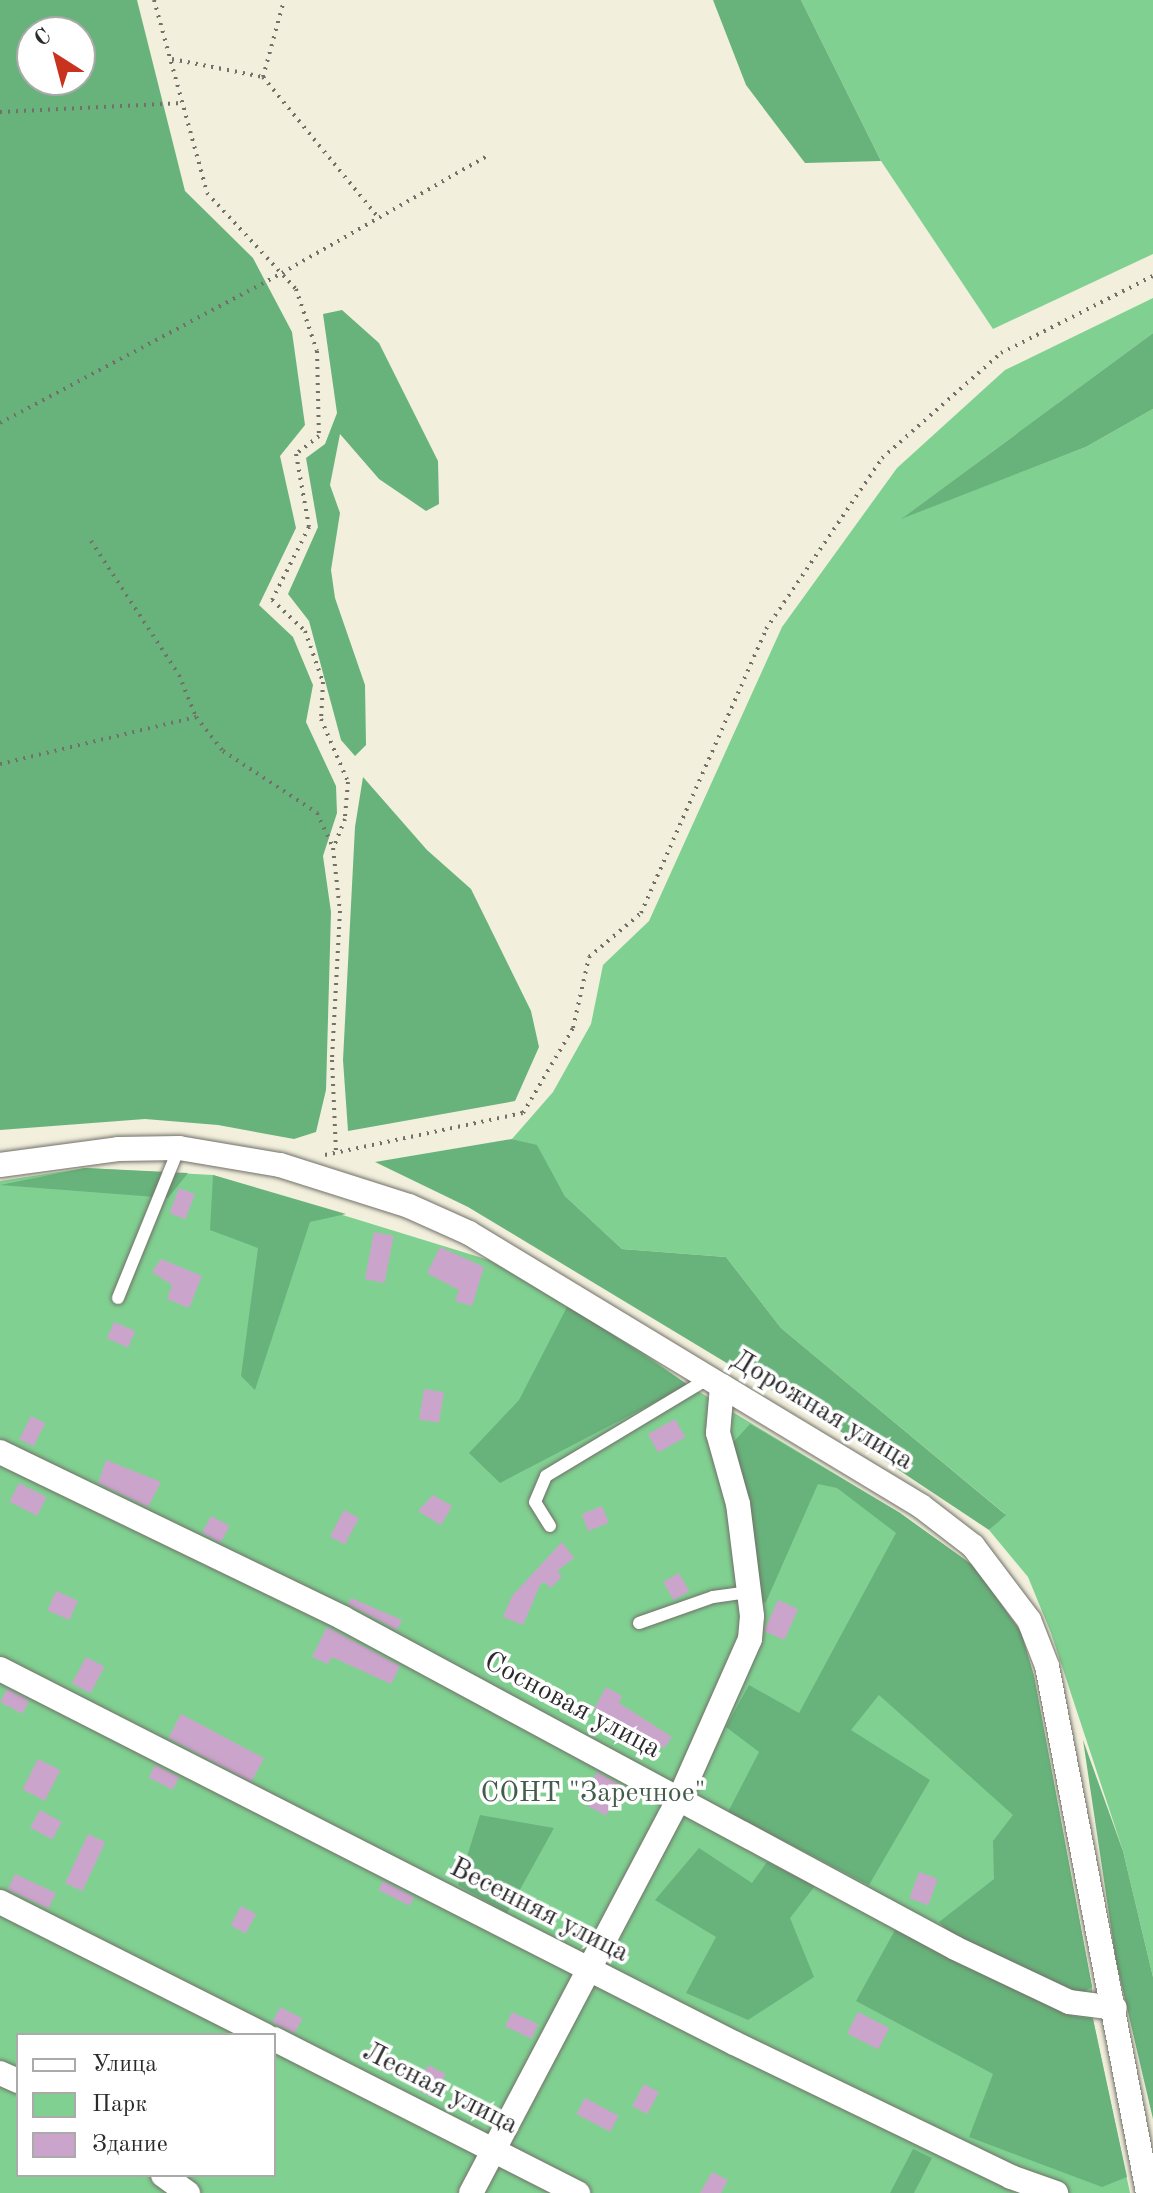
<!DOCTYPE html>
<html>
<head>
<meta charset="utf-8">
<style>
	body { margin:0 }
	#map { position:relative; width:1153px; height:2193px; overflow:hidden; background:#f2efdc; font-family:"Old Standard TT",serif }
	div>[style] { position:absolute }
	.green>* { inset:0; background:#80d191 }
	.forest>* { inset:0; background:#68b37b }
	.building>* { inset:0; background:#cba4cb; transform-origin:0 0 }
	.path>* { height:4px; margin-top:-2px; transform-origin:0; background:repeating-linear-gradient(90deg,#717069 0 2px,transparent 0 8px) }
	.roads { filter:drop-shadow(0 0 2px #717069) drop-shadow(0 0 2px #717069) }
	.lane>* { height:12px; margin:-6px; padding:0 6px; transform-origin:6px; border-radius:6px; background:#fff }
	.street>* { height:24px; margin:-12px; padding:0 12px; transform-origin:12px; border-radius:12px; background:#fff }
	span { translate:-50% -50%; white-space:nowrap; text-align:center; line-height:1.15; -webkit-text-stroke:7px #fff; paint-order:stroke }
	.street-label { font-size:28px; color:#2b2b2b }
	.park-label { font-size:28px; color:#445d4a }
	.legend { position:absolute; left:16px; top:2033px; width:260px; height:144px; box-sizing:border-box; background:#fff; border:2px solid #aaa; margin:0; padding:10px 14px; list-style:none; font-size:24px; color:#2b2b2b }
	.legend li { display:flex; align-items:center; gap:16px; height:40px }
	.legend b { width:40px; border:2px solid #aaa }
	.north { position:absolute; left:16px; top:16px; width:80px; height:80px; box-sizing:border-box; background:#fff; border:2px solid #aaa; border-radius:50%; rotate:324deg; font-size:22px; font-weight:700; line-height:32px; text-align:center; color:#2b2b2b }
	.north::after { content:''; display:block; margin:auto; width:28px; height:36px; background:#c8321e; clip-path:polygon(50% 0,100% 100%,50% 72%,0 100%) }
</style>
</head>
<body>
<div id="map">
	<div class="green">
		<div style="clip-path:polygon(801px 0,1153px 0,1153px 254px,993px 329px,881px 161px)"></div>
		<div style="clip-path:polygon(1153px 298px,1153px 333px,904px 517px,1086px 447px,1153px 409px,1153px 1977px,1123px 1851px,1051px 1633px,1028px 1577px,989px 1530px,1005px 1514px,781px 1328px,726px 1257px,622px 1249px,565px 1196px,537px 1146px,512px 1139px,553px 1092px,591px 1024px,603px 965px,649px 921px,782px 627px,897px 468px,1005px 370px)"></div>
		<div style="clip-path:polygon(evenodd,85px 1168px,213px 1175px,489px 1260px,616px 1333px,688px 1385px,900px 1513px,974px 1567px,1021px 1632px,1034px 1676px,1092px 1987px,1093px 2019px,1130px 2193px,0 2193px,0 1181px,85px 1168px,18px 2035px,274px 2035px,274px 2175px,18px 2175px,18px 2035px)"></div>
	</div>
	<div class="forest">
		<div style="clip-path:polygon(evenodd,0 0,137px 0,185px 191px,253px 258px,292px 332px,305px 425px,280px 456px,296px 528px,259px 605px,293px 637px,313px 685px,306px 722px,336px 786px,337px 813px,323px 856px,331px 912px,326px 1090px,316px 1132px,294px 1139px,218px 1125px,145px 1119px,0 1130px,0 0,32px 32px,80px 32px,80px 80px,32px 80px,32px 32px)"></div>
		<div style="clip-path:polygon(713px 0,801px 0,881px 161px,805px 163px,746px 85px)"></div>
		<div style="clip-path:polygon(342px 310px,379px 343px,438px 461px,439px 504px,426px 511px,379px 479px,340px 434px,330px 485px,340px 513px,331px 570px,335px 598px,365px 685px,366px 745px,355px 756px,341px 740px,309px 621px,288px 594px,318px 527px,306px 458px,325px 444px,337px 413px,323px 314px)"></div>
		<div style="clip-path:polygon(1153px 333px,1153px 409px,1086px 447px,901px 519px)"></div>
		<div style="clip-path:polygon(363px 777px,427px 850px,471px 889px,531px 1011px,539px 1047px,515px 1101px,348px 1131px,343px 1060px,355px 827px)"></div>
		<div style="clip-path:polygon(512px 1139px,537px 1145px,565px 1196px,622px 1249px,726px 1257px,781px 1328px,1006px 1515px,989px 1530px,843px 1433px,468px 1207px,375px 1162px)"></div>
		<div style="clip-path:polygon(85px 1168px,188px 1173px,168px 1198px,0 1185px)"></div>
		<div style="clip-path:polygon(213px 1175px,346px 1214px,310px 1222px,255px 1390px,241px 1376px,258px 1248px,210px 1230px)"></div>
		<div style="clip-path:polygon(568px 1305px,688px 1385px,500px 1483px,469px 1453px,519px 1400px)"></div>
		<div style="clip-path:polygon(750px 1424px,900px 1513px,974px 1566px,1021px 1632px,1034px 1676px,1092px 1987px,1075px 1997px,960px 1942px,939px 1922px,994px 1879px,993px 1841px,1013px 1815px,879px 1695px,851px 1730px,930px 1780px,869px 1885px,728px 1812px,759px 1752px,726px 1727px,749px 1685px,799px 1713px,896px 1533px,837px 1488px,818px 1484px,766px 1602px,760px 1604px,728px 1448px)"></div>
		<div style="clip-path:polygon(1083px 1740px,1123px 1851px,1153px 1977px,1153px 2119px,1116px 1961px)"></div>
		<div style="clip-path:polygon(480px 1815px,554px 1828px,507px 1913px,458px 1885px)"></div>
		<div style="clip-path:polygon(699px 1848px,752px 1883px,767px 1862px,815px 1886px,790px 1918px,814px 1977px,748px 2020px,686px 1993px,716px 1937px,655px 1900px)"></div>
		<div style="clip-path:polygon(895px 1930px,1072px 2016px,1093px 2019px,1127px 2177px,1102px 2187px,969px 2137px,993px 2074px,856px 2001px)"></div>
		<div style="clip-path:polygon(913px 2149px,932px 2158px,914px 2193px,890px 2193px)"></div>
	</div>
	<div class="building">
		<div style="left:179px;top:1188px;width:17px;height:27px;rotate:21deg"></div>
		<div style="left:374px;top:1232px;width:20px;height:48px;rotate:11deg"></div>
		<div style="clip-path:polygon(440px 1247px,484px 1267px,472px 1306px,455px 1301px,459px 1290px,427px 1273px)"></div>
		<div style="clip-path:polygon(161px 1259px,202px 1276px,189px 1308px,167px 1299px,172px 1285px,152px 1272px)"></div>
		<div style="left:114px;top:1322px;width:23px;height:18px;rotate:23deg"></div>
		<div style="left:424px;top:1389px;width:20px;height:31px;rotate:9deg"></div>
		<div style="left:31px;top:1416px;width:16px;height:26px;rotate:27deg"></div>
		<div style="left:675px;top:1419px;width:21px;height:31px;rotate:61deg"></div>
		<div style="clip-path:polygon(106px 1460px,161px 1482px,148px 1507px,98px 1483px)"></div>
		<div style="left:19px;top:1483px;width:31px;height:21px;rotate:27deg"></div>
		<div style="clip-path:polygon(433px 1495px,452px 1506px,441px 1525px,418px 1511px)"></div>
		<div style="left:602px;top:1506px;width:18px;height:22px;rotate:68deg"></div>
		<div style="left:344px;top:1510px;width:17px;height:30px;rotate:28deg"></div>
		<div style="left:211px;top:1516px;width:21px;height:19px;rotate:28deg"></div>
		<div style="clip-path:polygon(562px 1542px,574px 1558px,557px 1571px,562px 1576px,551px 1588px,544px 1582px,540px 1585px,523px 1625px,503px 1617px,512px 1596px)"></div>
		<div style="left:679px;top:1573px;width:21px;height:18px;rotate:61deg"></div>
		<div style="left:56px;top:1591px;width:24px;height:21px;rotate:24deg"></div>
		<div style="clip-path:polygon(351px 1598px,402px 1620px,397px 1630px,348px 1604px)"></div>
		<div style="left:778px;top:1600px;width:22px;height:34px;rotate:24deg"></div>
		<div style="clip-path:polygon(327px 1627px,400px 1666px,391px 1684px,332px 1657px,328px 1664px,312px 1657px)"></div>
		<div style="left:86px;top:1657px;width:21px;height:30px;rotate:28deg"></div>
		<div style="clip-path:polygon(606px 1687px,622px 1696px,619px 1703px,672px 1737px,664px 1748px,653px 1742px,646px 1754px,619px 1737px,626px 1727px,594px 1709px)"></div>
		<div style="left:7px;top:1689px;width:25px;height:15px;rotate:27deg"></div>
		<div style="left:181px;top:1714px;width:94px;height:27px;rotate:28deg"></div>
		<div style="left:38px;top:1759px;width:25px;height:34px;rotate:27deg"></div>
		<div style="left:155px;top:1765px;width:27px;height:14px;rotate:27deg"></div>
		<div style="left:597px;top:1772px;width:29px;height:34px;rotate:29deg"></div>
		<div style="left:40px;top:1810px;width:25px;height:20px;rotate:29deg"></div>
		<div style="left:88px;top:1834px;width:19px;height:54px;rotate:25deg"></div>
		<div style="left:919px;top:1872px;width:20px;height:28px;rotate:20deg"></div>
		<div style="left:15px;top:1874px;width:45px;height:17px;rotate:25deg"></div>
		<div style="left:383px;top:1881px;width:35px;height:10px;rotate:27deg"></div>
		<div style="left:241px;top:1906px;width:17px;height:22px;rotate:28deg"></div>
		<div style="left:280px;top:2007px;width:25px;height:17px;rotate:27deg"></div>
		<div style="left:512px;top:2012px;width:29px;height:16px;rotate:25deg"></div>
		<div style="left:858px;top:2012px;width:35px;height:24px;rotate:27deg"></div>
		<div style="left:428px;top:2065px;width:20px;height:27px;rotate:27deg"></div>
		<div style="left:644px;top:2084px;width:17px;height:25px;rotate:28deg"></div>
		<div style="left:585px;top:2098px;width:38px;height:18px;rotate:28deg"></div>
		<div style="clip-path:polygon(712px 2172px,728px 2180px,721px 2193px,700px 2193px)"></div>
	</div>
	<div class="path">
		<div style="left:154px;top:0;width:200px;rotate:74.6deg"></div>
		<div style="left:207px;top:193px;width:131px;rotate:47.2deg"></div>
		<div style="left:296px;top:289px;width:65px;rotate:71.3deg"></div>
		<div style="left:317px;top:351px;width:85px;rotate:88.7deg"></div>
		<div style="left:319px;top:436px;width:29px;rotate:142deg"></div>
		<div style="left:296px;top:454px;width:74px;rotate:79.9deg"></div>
		<div style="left:309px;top:527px;width:82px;rotate:116.9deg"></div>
		<div style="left:272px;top:600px;width:45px;rotate:43.2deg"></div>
		<div style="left:305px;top:631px;width:54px;rotate:70.6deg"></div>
		<div style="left:323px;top:682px;width:37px;rotate:93deg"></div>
		<div style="left:321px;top:719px;width:69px;rotate:66.8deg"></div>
		<div style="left:348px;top:782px;width:37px;rotate:95deg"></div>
		<div style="left:345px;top:819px;width:31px;rotate:112deg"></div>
		<div style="left:333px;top:848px;width:63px;rotate:83.7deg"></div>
		<div style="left:340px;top:911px;width:149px;rotate:93.1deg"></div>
		<div style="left:332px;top:1060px;width:92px;rotate:87.5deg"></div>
		<div style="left:172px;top:59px;width:93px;rotate:11.2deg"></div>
		<div style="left:263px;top:77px;width:183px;rotate:50.6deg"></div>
		<div style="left:263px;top:77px;width:80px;rotate:-74.7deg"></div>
		<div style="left:0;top:112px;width:183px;rotate:-2.8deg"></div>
		<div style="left:0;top:423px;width:319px;rotate:-28deg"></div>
		<div style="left:282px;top:273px;width:238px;rotate:-29.7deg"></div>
		<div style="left:91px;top:541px;width:160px;rotate:56.7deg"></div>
		<div style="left:179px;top:675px;width:45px;rotate:68deg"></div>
		<div style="left:196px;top:717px;width:43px;rotate:51.5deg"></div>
		<div style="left:223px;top:751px;width:113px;rotate:33.4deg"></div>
		<div style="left:317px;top:813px;width:38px;rotate:65deg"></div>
		<div style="left:0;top:764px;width:202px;rotate:-13.5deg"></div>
		<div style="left:325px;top:1155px;width:202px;rotate:-12deg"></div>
		<div style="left:523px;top:1113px;width:99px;rotate:-59.5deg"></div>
		<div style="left:573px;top:1028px;width:73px;rotate:-77.3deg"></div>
		<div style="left:589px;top:957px;width:68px;rotate:-40.2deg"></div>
		<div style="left:641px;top:913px;width:310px;rotate:-66.2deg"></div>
		<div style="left:766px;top:629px;width:207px;rotate:-55.8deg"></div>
		<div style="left:882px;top:458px;width:159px;rotate:-41.4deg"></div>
		<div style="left:1001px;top:353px;width:170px;rotate:-26.9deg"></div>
	</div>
	<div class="roads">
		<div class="lane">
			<div style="left:118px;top:1298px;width:162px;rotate:-67.9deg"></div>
			<div style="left:550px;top:1526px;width:28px;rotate:-122deg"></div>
			<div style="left:535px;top:1502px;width:28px;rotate:-67deg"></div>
			<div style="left:546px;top:1476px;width:190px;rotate:-31deg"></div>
			<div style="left:639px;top:1623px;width:78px;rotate:-19.4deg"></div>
			<div style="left:713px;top:1597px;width:37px;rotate:-8deg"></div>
		</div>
		<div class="street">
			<div style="left:0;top:1165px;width:119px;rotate:-7.7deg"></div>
			<div style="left:118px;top:1149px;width:61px;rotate:-0.9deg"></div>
			<div style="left:179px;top:1148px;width:102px;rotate:9.6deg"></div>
			<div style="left:280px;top:1165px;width:135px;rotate:17.6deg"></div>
			<div style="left:409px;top:1206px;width:66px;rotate:24.2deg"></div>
			<div style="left:469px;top:1233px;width:296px;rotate:31.2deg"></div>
			<div style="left:722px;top:1386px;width:232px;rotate:31.1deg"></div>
			<div style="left:921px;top:1506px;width:66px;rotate:37.6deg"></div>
			<div style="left:973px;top:1546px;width:93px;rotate:52.9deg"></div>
			<div style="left:1029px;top:1620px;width:49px;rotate:68.6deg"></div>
			<div style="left:1047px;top:1666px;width:537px;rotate:79.15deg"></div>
			<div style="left:0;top:1452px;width:381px;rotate:25.8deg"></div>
			<div style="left:343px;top:1618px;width:695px;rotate:28.33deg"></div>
			<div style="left:955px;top:1948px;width:126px;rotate:25.3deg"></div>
			<div style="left:1069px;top:2002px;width:46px;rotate:7.4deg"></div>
			<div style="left:0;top:1669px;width:824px;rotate:27deg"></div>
			<div style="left:734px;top:2043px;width:308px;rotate:25.8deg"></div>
			<div style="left:1011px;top:2177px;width:48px;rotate:19.6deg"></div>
			<div style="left:0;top:1902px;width:297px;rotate:26.7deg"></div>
			<div style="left:274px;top:2039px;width:341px;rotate:26.9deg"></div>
			<div style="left:0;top:2073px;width:20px;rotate:24deg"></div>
			<div style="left:163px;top:2175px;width:31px;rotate:36deg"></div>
			<div style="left:471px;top:2193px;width:448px;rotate:-62.2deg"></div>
			<div style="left:680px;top:1797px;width:173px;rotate:-66.1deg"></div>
			<div style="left:750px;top:1639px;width:23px;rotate:-85deg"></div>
			<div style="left:752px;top:1616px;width:113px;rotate:-97.1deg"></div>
			<div style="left:738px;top:1504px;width:74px;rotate:-105.7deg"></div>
			<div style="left:718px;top:1433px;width:47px;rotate:-85.1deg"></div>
		</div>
	</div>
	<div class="street-label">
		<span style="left:822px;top:1411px;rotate:31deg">Дорожная улица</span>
		<span style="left:572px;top:1706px;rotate:28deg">Сосновая улица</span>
		<span style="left:539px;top:1911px;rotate:27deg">Весенняя улица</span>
		<span style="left:440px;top:2089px;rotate:27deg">Лесная улица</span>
	</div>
	<div class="park-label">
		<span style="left:593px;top:1794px">СОНТ "Заречное"</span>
	</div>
	<ul class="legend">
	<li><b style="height:10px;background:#fff"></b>Улица</li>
	<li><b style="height:22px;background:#80d191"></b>Парк</li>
	<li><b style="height:22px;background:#cba4cb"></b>Здание</li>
	</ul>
	<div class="north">С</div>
</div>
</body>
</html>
